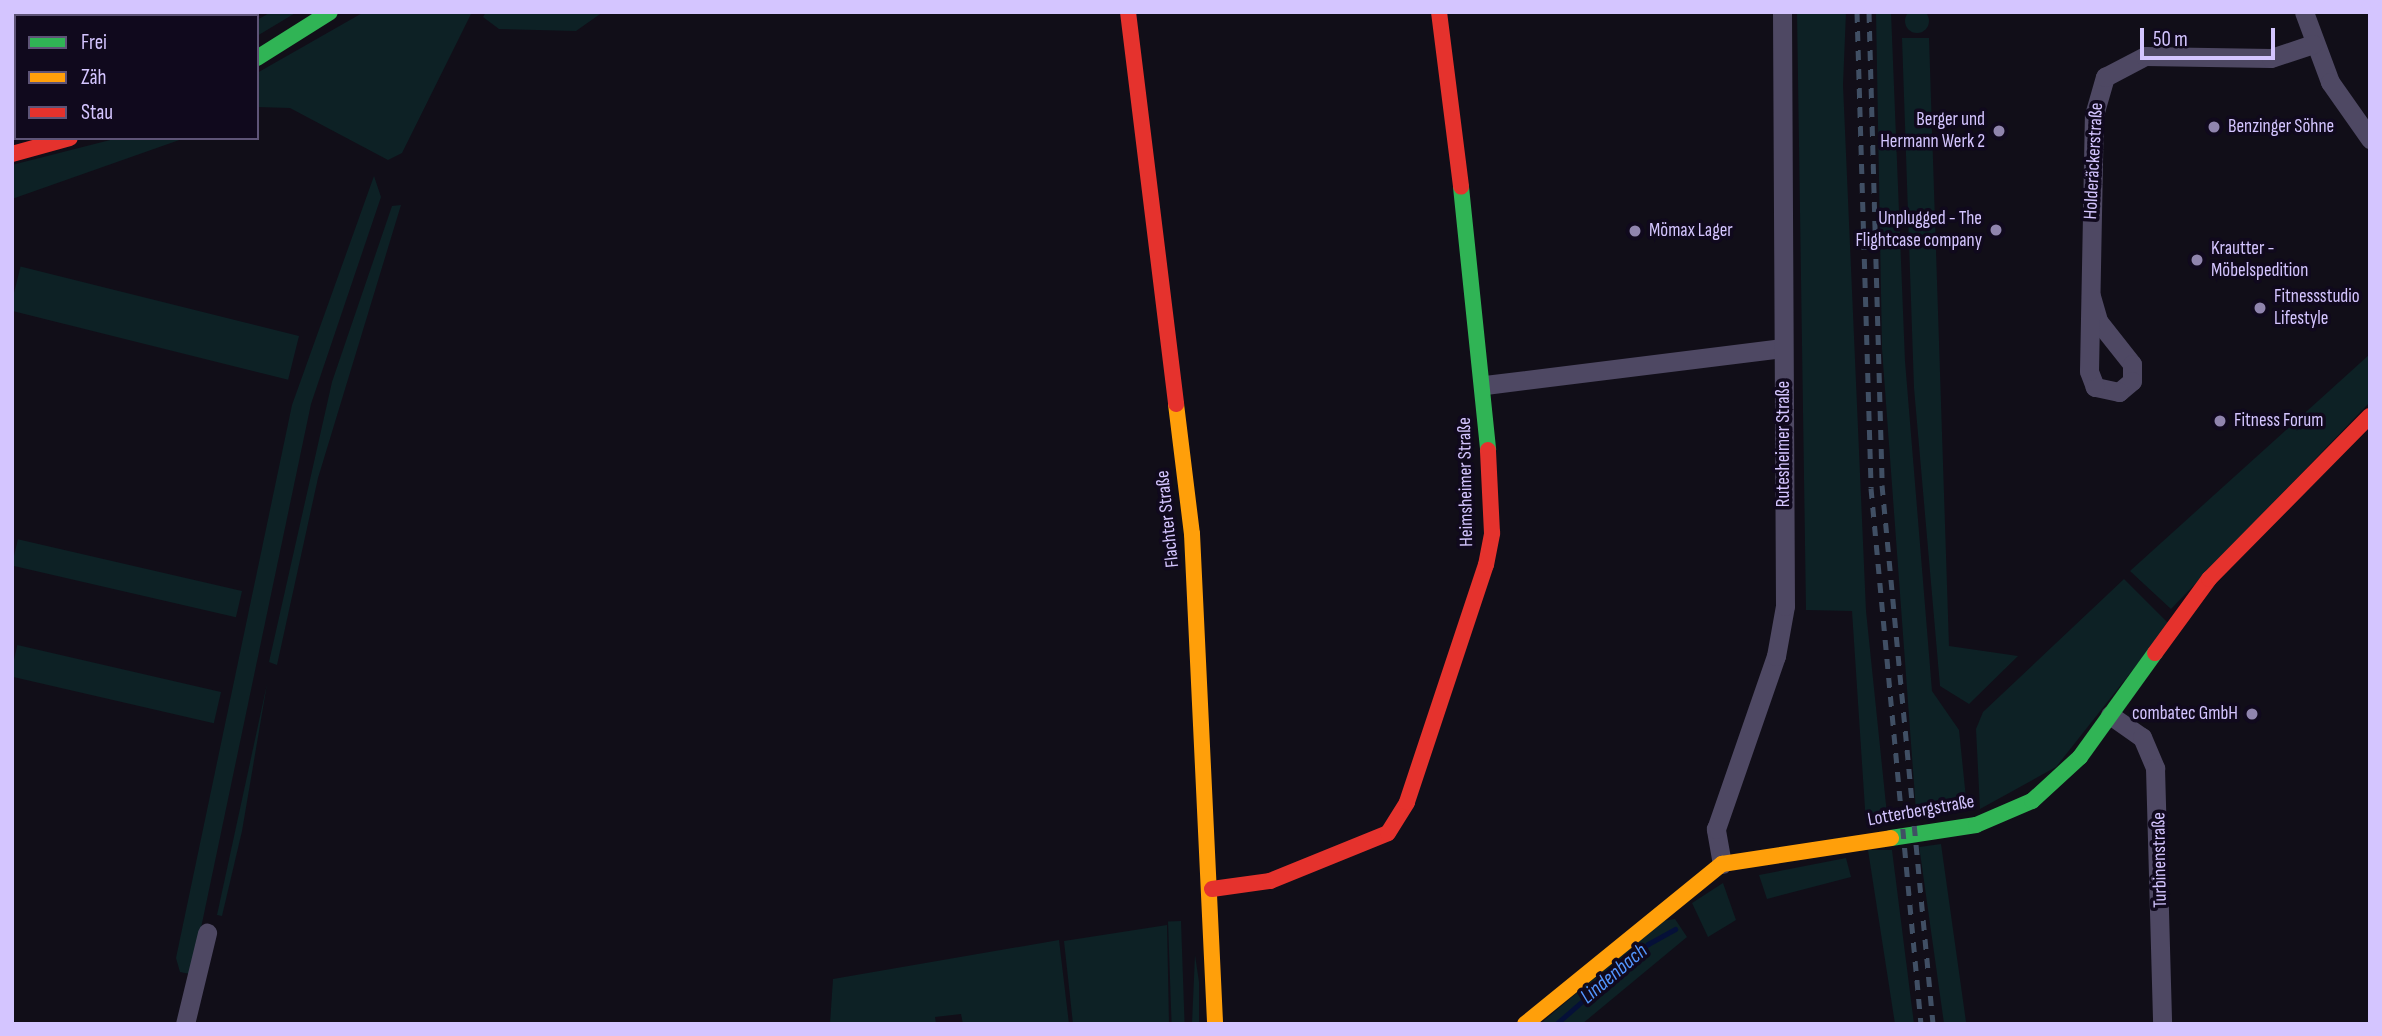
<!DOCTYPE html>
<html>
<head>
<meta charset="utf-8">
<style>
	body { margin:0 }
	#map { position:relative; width:2382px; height:1036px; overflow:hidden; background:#110e18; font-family:"Sofia Sans Condensed",sans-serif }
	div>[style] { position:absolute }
	.green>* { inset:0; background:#0d2125; transform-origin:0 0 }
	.round { border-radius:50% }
	.stream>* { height:5px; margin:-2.5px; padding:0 2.5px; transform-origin:2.5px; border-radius:2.5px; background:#051038 }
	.street>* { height:19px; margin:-9.5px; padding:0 9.5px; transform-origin:9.5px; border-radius:9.5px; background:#4e4863 }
	.fast>* { height:16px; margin:-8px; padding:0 8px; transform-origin:8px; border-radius:8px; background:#30b455 }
	.slow>* { height:16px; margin:-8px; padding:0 8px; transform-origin:8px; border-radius:8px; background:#ff9f0a }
	.jam>* { height:16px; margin:-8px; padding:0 8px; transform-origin:8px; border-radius:8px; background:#e5322d }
	.rail>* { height:5px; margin-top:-2.5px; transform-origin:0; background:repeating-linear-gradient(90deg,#404f64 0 10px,transparent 0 19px) }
	.dots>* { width:19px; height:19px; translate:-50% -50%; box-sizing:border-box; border:4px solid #10091d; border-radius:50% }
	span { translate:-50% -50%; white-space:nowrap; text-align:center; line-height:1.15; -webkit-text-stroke:7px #10091d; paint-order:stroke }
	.poi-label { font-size:19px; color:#d4c5ff }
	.right { translate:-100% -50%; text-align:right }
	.left { translate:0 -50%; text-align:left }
	.street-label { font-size:19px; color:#d4c5ff }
	.water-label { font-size:21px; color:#5396ff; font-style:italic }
	.frame { position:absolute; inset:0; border:14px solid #d4c5ff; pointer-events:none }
	.legend { position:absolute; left:14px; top:14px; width:245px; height:126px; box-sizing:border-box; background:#10091d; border:2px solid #5e5477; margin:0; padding:9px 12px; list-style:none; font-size:21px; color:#d4c5ff }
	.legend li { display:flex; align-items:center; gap:14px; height:35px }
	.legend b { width:35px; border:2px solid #5e5477 }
	.scale { position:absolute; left:2140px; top:28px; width:135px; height:32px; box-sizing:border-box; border:4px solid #d4c5ff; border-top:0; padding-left:9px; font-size:21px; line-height:24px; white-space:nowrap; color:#d4c5ff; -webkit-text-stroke:5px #10091d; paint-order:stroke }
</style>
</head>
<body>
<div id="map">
	<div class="green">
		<div class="round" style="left:1905px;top:9px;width:24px;height:24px"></div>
		<div style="clip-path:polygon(271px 12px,297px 12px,257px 36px,257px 20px)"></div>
		<div style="clip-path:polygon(364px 12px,472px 12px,402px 153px,388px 160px,290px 108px,257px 107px,257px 73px)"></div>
		<div style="clip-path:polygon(486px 12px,603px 12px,576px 31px,499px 29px,483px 17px)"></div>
		<div style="clip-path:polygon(1797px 12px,1846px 12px,1843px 85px,1866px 611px,1888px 824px,1866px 824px,1852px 611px,1806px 610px)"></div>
		<div style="clip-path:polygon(1876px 12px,1891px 12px,1905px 361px,1932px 691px,1959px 730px,1967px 808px,1916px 811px,1882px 349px)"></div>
		<div style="clip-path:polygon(1902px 38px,1929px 38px,1949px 646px,2018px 656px,1969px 704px,1940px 686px,1914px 388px)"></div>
		<div style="clip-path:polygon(118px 138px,185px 138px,12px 199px,12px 165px)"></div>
		<div style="clip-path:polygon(374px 176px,381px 197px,311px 404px,201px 928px,190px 974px,180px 972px,176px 958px,292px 405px)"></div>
		<div style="clip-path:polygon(401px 205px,318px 478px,277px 665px,269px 662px,332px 382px,392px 206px)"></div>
		<div style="left:299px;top:336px;width:45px;height:287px;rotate:104deg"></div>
		<div style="clip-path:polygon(2370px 354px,2370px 402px,2171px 609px,2130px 571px)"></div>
		<div style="clip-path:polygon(2124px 579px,2169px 624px,2056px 767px,1980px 809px,1976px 729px,1983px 712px)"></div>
		<div style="left:242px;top:591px;width:27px;height:230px;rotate:103deg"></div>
		<div style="clip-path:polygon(267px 684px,242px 831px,222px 916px,217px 915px)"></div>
		<div style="left:221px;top:692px;width:32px;height:209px;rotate:103deg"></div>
		<div style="left:1941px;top:844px;width:182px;height:22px;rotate:82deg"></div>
		<div style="clip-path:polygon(1868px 850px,1892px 850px,1914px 1024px,1895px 1024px)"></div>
		<div style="clip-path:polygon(1846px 858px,1851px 877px,1767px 899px,1759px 875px)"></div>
		<div style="clip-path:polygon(1723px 883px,1736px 920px,1708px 937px,1692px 903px)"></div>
		<div style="clip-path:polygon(1675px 919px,1687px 937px,1582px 1024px,1540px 1024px,1662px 921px)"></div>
		<div style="left:1181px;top:921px;width:103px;height:13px;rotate:88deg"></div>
		<div style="clip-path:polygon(1167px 925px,1169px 1024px,1073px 1024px,1064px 941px)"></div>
		<div style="clip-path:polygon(1059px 940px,1069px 1024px,963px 1024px,961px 1014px,935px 1017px,936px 1024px,830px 1024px,833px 979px)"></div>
		<div style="clip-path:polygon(1195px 955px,1199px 982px,1199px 1024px,1192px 1024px)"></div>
	</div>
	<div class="stream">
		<div style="left:1556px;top:1024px;width:122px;rotate:-41deg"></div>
		<div style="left:1648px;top:944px;width:31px;rotate:-29deg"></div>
	</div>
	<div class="street">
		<div style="left:2304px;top:12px;width:75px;rotate:69.6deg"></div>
		<div style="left:2330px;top:82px;width:70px;rotate:54.9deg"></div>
		<div style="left:2091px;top:296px;width:26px;rotate:74deg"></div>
		<div style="left:2098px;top:321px;width:55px;rotate:51.7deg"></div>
		<div style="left:2132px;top:364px;width:17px;rotate:90deg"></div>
		<div style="left:2132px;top:381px;width:17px;rotate:140deg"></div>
		<div style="left:2119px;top:392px;width:25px;rotate:-168deg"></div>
		<div style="left:2095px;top:387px;width:17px;rotate:-111deg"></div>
		<div style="left:2089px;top:371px;width:256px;rotate:-88.9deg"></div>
		<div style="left:2094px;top:115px;width:40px;rotate:-74deg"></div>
		<div style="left:2105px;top:77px;width:45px;rotate:-27.7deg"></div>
		<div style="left:2145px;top:56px;width:126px;rotate:0.9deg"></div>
		<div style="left:2271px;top:58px;width:44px;rotate:-18.4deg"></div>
		<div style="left:1485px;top:385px;width:300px;rotate:-7.1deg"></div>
		<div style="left:2110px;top:715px;width:39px;rotate:35deg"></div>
		<div style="left:2142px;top:737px;width:34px;rotate:67deg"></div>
		<div style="left:2155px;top:768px;width:256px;rotate:88.4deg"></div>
		<div style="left:1722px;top:864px;width:36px;rotate:-100deg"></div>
		<div style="left:1716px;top:829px;width:183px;rotate:-70.9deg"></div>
		<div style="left:1776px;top:656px;width:51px;rotate:-79.8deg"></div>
		<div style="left:1785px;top:606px;width:594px;rotate:-90.29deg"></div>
		<div style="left:185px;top:1024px;width:94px;rotate:-76.4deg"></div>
	</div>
	<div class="fast">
		<div style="left:257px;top:58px;width:86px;rotate:-32.2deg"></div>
		<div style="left:1461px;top:187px;width:264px;rotate:84.1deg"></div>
		<div style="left:1891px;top:838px;width:86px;rotate:-8.7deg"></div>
		<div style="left:1976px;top:825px;width:61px;rotate:-23.2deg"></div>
		<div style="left:2032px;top:801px;width:65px;rotate:-42.5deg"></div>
		<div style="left:2080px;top:757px;width:128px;rotate:-54.2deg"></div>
	</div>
	<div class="slow">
		<div style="left:1176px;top:404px;width:131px;rotate:83deg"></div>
		<div style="left:1192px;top:534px;width:491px;rotate:87.3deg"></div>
		<div style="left:1525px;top:1024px;width:254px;rotate:-39.1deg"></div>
		<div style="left:1722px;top:864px;width:171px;rotate:-8.7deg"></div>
	</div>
	<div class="jam">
		<div style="left:1128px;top:12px;width:395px;rotate:83deg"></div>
		<div style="left:1439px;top:12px;width:176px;rotate:82.8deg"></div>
		<div style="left:12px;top:154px;width:60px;rotate:-15.4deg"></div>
		<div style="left:2155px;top:653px;width:92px;rotate:-53.9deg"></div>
		<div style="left:2209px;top:579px;width:229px;rotate:-45.4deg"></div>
		<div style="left:1212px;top:889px;width:59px;rotate:-7.9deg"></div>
		<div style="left:1270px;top:881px;width:127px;rotate:-22.1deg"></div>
		<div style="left:1388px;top:833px;width:36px;rotate:-58deg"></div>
		<div style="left:1407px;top:802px;width:250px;rotate:-71.6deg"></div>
		<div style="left:1486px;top:565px;width:33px;rotate:-79deg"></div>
		<div style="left:1492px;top:533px;width:83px;rotate:-92.8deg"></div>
	</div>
	<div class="rail">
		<div style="left:1857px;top:12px;width:476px;rotate:88.3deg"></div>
		<div style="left:1871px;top:488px;width:538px;rotate:84.67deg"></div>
		<div style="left:1869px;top:12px;width:473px;rotate:88.4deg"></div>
		<div style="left:1882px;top:485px;width:541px;rotate:84.59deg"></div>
	</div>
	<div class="dots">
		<div style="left:2214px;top:127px;background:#9085ae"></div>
		<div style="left:1999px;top:131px;background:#9085ae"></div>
		<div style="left:1996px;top:230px;background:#9085ae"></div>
		<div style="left:1635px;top:231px;background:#9085ae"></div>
		<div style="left:2197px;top:260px;background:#9085ae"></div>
		<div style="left:2260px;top:308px;background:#9085ae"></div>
		<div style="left:2220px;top:421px;background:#9085ae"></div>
		<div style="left:2252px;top:714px;background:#9085ae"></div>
	</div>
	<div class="poi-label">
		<span class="right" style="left:1985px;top:131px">Berger und<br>Hermann Werk 2</span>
		<span class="left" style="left:2228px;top:127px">Benzinger Söhne</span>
		<span class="right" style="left:1982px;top:230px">Unplugged - The<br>Flightcase company</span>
		<span class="left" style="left:1649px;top:231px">Mömax Lager</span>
		<span class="left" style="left:2211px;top:260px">Krautter -<br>Möbelspedition</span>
		<span class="left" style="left:2274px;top:308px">Fitnessstudio<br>Lifestyle</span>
		<span class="left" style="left:2234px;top:421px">Fitness Forum</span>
		<span class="right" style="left:2238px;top:714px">combatec GmbH</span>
	</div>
	<div class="street-label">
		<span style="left:2094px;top:161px;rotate:-87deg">Holderäckerstraße</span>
		<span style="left:1784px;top:444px;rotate:-90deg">Rutesheimer Straße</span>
		<span style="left:1466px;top:482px;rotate:-91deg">Heimsheimer Straße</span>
		<span style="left:1168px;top:519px;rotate:-96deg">Flachter Straße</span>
		<span style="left:1921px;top:811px;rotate:-10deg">Lotterbergstraße</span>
		<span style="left:2160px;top:860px;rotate:-91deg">Turbinenstraße</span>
	</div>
	<div class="water-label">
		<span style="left:1614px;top:974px;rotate:-40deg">Lindenbach</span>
	</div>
	<div class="frame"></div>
	<ul class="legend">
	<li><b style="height:9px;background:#30b455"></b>Frei</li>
	<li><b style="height:9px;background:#ff9f0a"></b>Zäh</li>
	<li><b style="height:9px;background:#e5322d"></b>Stau</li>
	</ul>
	<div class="scale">50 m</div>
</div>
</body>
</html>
